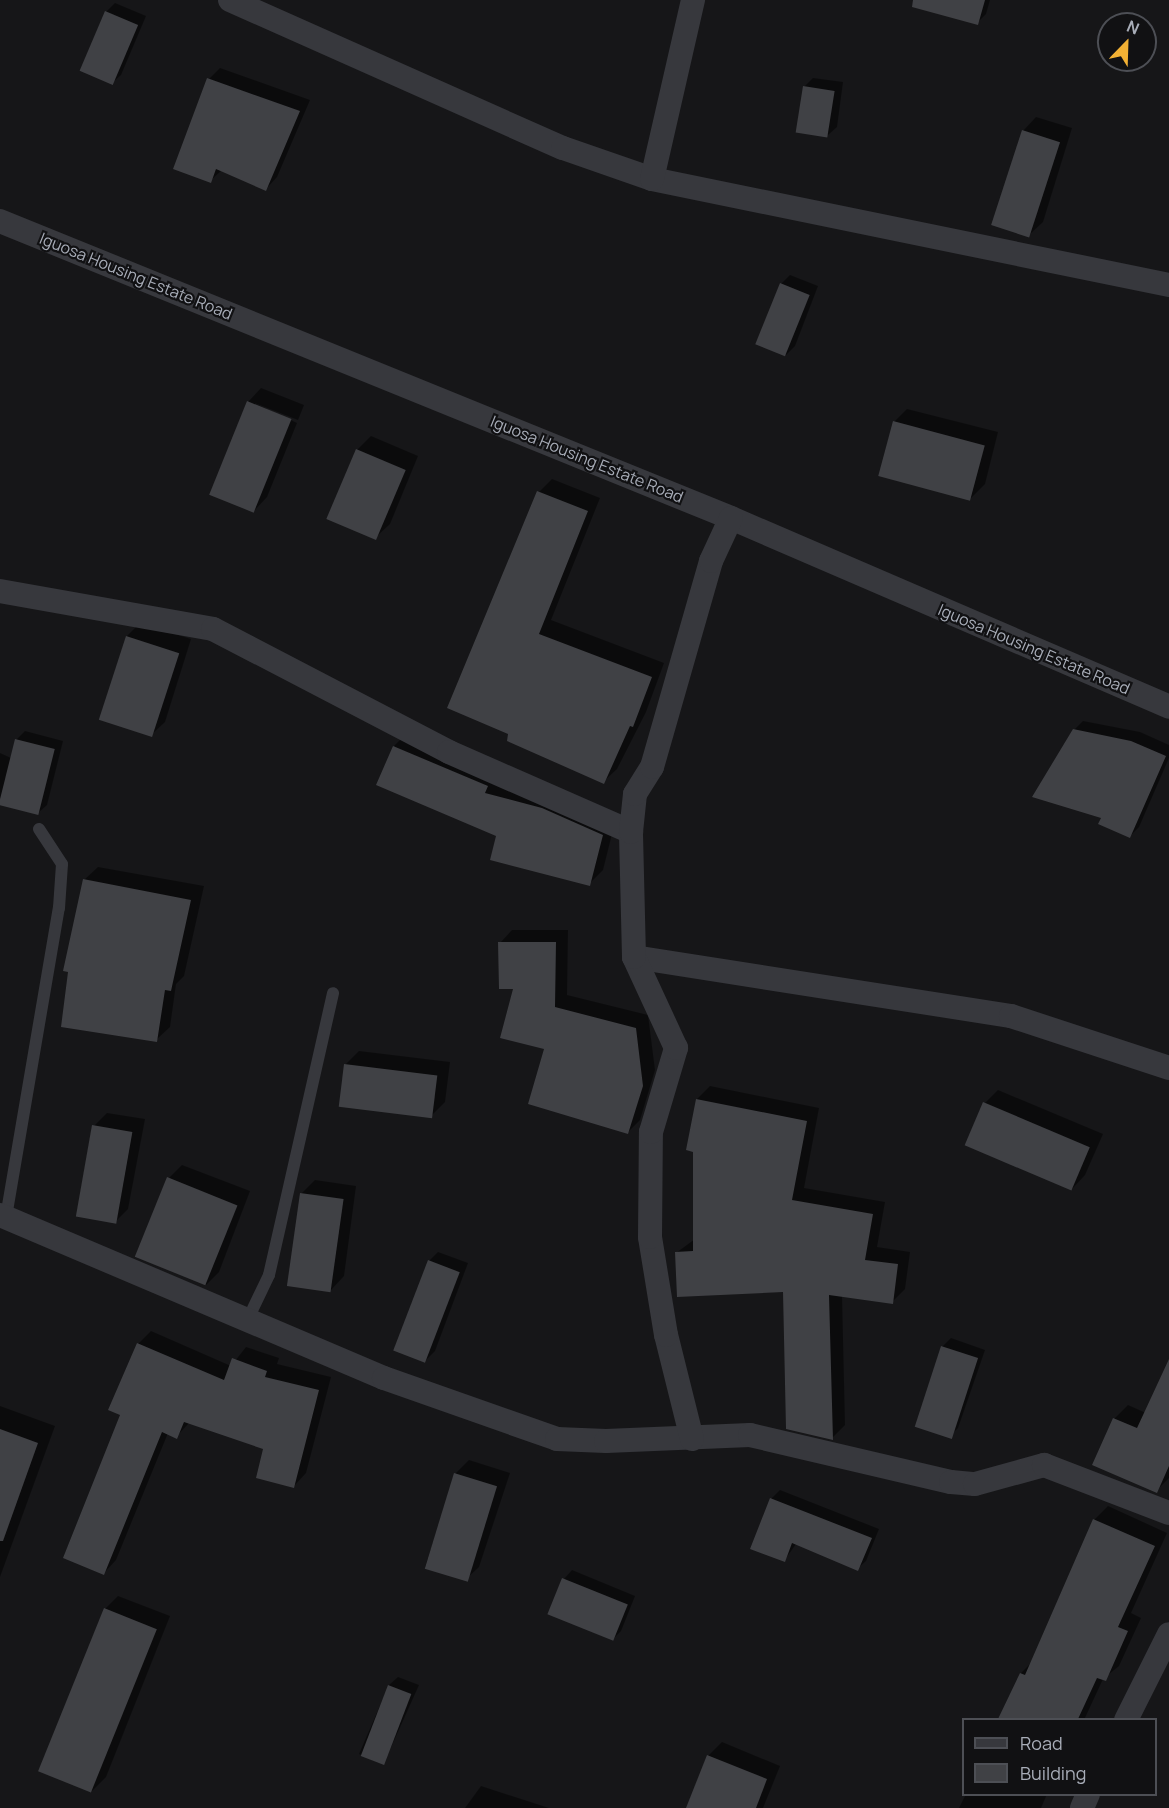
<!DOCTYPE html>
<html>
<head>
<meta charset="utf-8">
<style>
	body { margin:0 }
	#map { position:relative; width:1169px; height:1808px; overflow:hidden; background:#161618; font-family:Manrope,sans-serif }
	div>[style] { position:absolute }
	.shadow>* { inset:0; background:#0007 }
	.building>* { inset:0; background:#404145; transform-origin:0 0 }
	.service>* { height:12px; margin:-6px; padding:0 6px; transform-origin:6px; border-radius:6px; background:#37383d }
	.minor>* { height:24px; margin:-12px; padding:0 12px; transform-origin:12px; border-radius:12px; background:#37383d }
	span { translate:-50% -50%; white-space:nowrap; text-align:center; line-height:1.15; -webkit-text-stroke:4.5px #111113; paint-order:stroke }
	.street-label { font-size:16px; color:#a8adb8 }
	.legend { position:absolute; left:962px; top:1718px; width:195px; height:78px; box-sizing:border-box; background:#111113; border:2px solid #4d4f55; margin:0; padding:8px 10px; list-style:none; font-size:18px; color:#a8adb8 }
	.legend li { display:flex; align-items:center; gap:12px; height:30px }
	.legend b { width:30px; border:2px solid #4d4f55 }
	.north { position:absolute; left:1097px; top:12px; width:60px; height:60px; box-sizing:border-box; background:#111113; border:2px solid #4d4f55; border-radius:50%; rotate:23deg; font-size:16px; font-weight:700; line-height:24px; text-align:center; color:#a8adb8 }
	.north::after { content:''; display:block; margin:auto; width:21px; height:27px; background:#f2b134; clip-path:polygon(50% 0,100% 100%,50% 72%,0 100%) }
</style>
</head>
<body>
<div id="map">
	<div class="shadow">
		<div style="clip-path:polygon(954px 0,990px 0,986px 14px,977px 23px)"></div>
		<div style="clip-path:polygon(115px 3px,146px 16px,121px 75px,112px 83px,106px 12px)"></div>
		<div style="clip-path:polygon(220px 68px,310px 100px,277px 177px,266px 189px,222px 170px,210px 181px,209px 79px)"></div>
		<div style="clip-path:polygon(813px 78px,843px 82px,837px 127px,828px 135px,804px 87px)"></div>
		<div style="clip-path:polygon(1036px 117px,1072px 128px,1043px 222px,1029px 235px,1023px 131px)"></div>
		<div style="clip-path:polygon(790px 275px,818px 286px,795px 346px,786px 355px,781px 284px)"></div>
		<div style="clip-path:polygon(261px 388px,304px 405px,298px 420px,252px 402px,297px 423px,267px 497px,254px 511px,248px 402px)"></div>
		<div style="clip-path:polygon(907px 409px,998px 432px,985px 484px,971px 498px,894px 422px)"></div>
		<div style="clip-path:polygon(371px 436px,418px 456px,390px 524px,376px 537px,357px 450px)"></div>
		<div style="clip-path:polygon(552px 479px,600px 498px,551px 620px,664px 663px,646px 712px,617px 769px,603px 782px,510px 733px,539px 492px)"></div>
		<div style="clip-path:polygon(140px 623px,191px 639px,165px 722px,151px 735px,127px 636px)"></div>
		<div style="clip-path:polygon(1083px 721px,1140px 732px,1169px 745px,1169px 758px,1139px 827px,1130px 836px,1103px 817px,1074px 730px)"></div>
		<div style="clip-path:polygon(25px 731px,63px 741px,47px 805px,38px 813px,0 804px,0 753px,11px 758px,16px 740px)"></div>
		<div style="clip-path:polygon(407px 733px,615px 822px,603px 870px,589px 884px,394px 746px)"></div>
		<div style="clip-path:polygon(98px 867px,204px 886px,184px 976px,176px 984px,170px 1027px,156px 1040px,84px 880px)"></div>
		<div style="clip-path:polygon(512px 930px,568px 930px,567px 995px,648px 1015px,655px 1070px,640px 1120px,628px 1132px,546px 1048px,515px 987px,500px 943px)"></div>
		<div style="clip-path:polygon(359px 1051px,450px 1062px,445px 1102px,432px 1115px,345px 1065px)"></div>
		<div style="clip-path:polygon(710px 1086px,819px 1108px,804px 1188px,885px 1202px,877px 1247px,910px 1252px,905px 1289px,892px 1302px,842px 1295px,845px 1425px,832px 1438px,785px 1291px,676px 1253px,695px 1239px,695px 1150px,687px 1149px,697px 1099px)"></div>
		<div style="clip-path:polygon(998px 1090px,1103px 1134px,1085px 1175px,1072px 1189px,985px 1103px)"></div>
		<div style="clip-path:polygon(107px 1113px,145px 1119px,128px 1209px,115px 1222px,94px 1126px)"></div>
		<div style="clip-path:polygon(182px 1165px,250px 1191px,219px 1272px,206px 1285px,169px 1178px)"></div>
		<div style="clip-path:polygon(315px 1180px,356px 1186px,344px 1276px,331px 1290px,301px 1194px)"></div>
		<div style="clip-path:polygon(438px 1252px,468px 1263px,435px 1351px,426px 1360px,429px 1261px)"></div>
		<div style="clip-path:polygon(151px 1331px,231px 1366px,246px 1347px,279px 1358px,277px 1364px,331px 1377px,306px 1473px,294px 1486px,265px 1448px,190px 1422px,176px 1437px,168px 1433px,116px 1560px,104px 1573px,122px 1414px,138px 1344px)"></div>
		<div style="clip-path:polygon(951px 1338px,985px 1350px,958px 1428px,949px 1437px,942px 1347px)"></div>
		<div style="clip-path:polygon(1169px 1368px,1169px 1478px,1156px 1491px,1094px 1465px,1115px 1418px,1128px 1405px,1146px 1413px)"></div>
		<div style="clip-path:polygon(0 1406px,55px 1426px,0 1577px)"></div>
		<div style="clip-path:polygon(469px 1460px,510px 1473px,479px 1567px,465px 1580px,425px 1567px,456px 1473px)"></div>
		<div style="clip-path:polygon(780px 1490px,879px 1529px,866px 1561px,857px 1569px,796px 1544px,784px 1561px,752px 1548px,772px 1498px)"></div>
		<div style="clip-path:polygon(1108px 1506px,1167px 1533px,1131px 1613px,1141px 1618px,1119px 1666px,1103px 1679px,1084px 1720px,1000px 1720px,1021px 1673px,1032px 1662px,1095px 1519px)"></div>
		<div style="clip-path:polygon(572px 1570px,635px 1596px,621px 1631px,612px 1640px,549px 1613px,564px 1579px)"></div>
		<div style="clip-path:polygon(118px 1596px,170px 1616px,106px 1777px,92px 1791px,105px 1609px)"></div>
		<div style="clip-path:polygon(398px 1677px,419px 1685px,388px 1754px,379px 1763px,359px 1754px,389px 1685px)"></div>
		<div style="clip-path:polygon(722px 1742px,780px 1766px,763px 1808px,687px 1808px,708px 1756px)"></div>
		<div style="clip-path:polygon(481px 1786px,549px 1808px,465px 1808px)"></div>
		<div style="clip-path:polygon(966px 1794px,1047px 1794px,1041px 1808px,959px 1808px)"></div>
	</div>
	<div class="building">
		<div style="clip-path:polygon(913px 0,985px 0,978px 25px,912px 7px)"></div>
		<div style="left:105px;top:11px;width:36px;height:65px;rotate:23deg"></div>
		<div style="clip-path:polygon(207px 78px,300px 111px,266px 191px,216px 169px,211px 183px,173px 169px)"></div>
		<div style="left:803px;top:86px;width:32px;height:47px;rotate:9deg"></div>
		<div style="left:1022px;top:130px;width:40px;height:100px;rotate:18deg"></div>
		<div style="left:780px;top:283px;width:32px;height:66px;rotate:22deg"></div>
		<div style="left:247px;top:401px;width:48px;height:101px;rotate:22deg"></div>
		<div style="left:893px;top:421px;width:95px;height:57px;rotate:15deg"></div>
		<div style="left:356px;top:449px;width:54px;height:76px;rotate:23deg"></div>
		<div style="clip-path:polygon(537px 491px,588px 511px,539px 634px,652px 677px,633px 727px,630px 726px,604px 784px,507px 741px,508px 734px,447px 708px)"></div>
		<div style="left:126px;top:636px;width:56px;height:88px;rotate:18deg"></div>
		<div style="clip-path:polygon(1073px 729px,1131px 741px,1166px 756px,1130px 838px,1098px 824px,1101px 818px,1032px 797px)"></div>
		<div style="left:15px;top:739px;width:41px;height:68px;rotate:14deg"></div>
		<div style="clip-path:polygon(393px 746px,488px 786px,485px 793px,542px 808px,603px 835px,590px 886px,490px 860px,496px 836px,376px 785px)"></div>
		<div style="clip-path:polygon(83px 879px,191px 900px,171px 991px,165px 990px,157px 1042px,61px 1027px,68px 972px,63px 971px)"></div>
		<div style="clip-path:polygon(498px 942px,556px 942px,555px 1007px,636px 1028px,643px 1086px,628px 1134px,528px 1104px,544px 1049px,500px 1038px,513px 989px,499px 989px)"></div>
		<div style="left:344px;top:1064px;width:94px;height:43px;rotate:7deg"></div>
		<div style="clip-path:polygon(696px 1099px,807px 1121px,792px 1200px,873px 1214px,865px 1260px,898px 1264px,893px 1304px,829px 1295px,833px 1440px,786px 1429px,783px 1292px,677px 1297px,675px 1252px,693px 1251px,693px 1152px,686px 1150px)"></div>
		<div style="left:983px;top:1102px;width:116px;height:47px;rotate:23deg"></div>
		<div style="left:92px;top:1125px;width:41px;height:93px;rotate:10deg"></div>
		<div style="left:167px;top:1177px;width:76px;height:86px;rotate:22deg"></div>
		<div style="left:300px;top:1193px;width:44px;height:94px;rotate:8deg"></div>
		<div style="left:428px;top:1260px;width:34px;height:97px;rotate:21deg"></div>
		<div style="clip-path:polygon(137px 1343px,224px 1380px,232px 1358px,267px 1371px,265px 1377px,319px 1390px,294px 1488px,256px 1478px,263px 1449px,184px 1422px,177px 1439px,162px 1432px,104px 1575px,63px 1558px,120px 1415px,108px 1410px)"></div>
		<div style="left:941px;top:1346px;width:39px;height:85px;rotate:18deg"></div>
		<div style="clip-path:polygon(1169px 1359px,1169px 1466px,1157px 1493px,1092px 1465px,1113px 1418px,1137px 1428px)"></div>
		<div style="clip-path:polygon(0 1429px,38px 1443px,3px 1541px,0 1541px)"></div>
		<div style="left:454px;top:1473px;width:45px;height:100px;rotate:17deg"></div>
		<div style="clip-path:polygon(770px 1498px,872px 1538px,858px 1571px,792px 1543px,785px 1562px,750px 1549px)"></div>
		<div style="clip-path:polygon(1093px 1519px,1155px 1546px,1118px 1627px,1128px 1631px,1106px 1681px,1097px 1678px,1078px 1719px,998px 1719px,1020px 1673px,1025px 1675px)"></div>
		<div style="left:562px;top:1578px;width:71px;height:39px;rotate:22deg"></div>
		<div style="left:104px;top:1608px;width:57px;height:176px;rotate:22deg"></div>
		<div style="left:388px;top:1685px;width:25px;height:76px;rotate:21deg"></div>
		<div style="clip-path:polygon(707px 1755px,767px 1779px,756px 1808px,686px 1808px)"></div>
	</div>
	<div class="service">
		<div style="left:6px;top:1217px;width:314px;rotate:-80.3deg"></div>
		<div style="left:59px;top:908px;width:44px;rotate:-86.1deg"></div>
		<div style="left:62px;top:864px;width:42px;rotate:-123.3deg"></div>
		<div style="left:247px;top:1321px;width:51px;rotate:-64.4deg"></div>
		<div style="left:269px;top:1275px;width:289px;rotate:-77.2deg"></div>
	</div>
	<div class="minor">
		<div style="left:230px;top:0;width:364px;rotate:24deg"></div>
		<div style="left:563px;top:148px;width:94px;rotate:19.2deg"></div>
		<div style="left:652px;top:179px;width:528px;rotate:11.59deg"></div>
		<div style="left:652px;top:179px;width:184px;rotate:-77.1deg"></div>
		<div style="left:0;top:221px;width:789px;rotate:22.11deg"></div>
		<div style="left:731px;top:518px;width:477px;rotate:23.3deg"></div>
		<div style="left:0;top:591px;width:216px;rotate:10.1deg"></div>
		<div style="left:213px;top:629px;width:266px;rotate:27.5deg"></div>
		<div style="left:449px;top:752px;width:199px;rotate:23.7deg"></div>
		<div style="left:634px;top:957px;width:382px;rotate:8.9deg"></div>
		<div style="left:1011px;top:1016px;width:166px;rotate:18.2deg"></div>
		<div style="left:0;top:1215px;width:417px;rotate:23deg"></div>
		<div style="left:384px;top:1378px;width:183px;rotate:19.4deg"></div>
		<div style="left:557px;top:1439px;width:49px;rotate:2.3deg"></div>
		<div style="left:606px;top:1441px;width:144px;rotate:-2.4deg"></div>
		<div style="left:750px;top:1435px;width:206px;rotate:13.2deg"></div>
		<div style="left:951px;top:1482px;width:24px;rotate:5deg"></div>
		<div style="left:975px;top:1484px;width:72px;rotate:-15.4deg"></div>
		<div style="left:1044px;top:1465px;width:134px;rotate:21deg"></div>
		<div style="left:692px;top:1439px;width:107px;rotate:-104deg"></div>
		<div style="left:666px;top:1335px;width:99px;rotate:-99.3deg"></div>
		<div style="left:650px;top:1237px;width:105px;rotate:-89.5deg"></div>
		<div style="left:651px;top:1132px;width:88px;rotate:-73.4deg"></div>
		<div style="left:676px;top:1048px;width:100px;rotate:-114.8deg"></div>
		<div style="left:634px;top:957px;width:125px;rotate:-91.4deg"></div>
		<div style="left:631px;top:832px;width:38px;rotate:-84deg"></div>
		<div style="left:635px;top:794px;width:32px;rotate:-58deg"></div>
		<div style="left:652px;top:767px;width:214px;rotate:-74deg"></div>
		<div style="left:711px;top:561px;width:47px;rotate:-65.1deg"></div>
		<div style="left:1126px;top:1720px;width:96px;rotate:-63.4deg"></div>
		<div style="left:1082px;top:1808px;width:15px;rotate:-67deg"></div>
	</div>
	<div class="street-label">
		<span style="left:136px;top:276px;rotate:22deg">Iguosa Housing Estate Road</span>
		<span style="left:587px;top:459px;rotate:22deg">Iguosa Housing Estate Road</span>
		<span style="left:1034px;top:649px;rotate:23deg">Iguosa Housing Estate Road</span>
	</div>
	<ul class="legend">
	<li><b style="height:8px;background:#37383d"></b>Road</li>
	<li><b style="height:16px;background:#404145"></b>Building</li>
	</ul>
	<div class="north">N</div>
</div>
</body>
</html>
